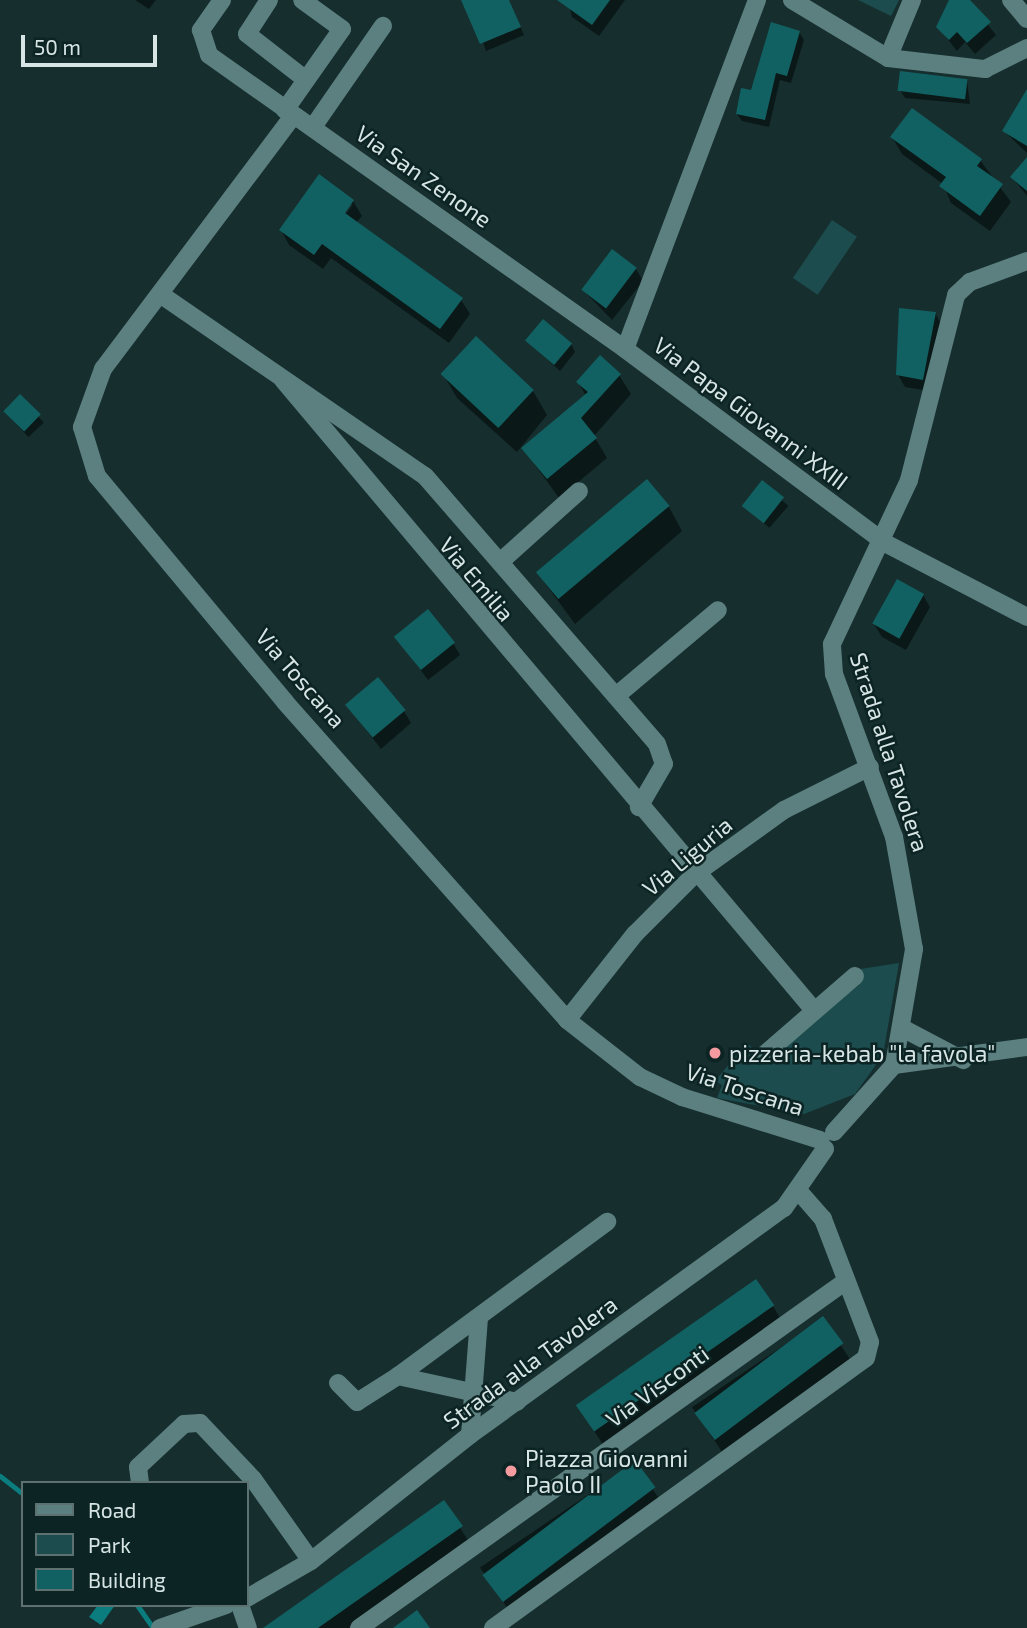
<!DOCTYPE html>
<html>
<head>
<meta charset="utf-8">
<style>
	body { margin:0 }
	#map { position:relative; width:1027px; height:1628px; overflow:hidden; background:#162e2e; font-family:"Exo 2",sans-serif }
	div>[style] { position:absolute }
	.green>* { inset:0; background:#1c4c4d; transform-origin:0 0 }
	.water>* { inset:0; background:#0b7d7e }
	.shadow>* { inset:0; background:#0007; transform-origin:0 0 }
	.stream>* { height:5px; margin:-2.5px; padding:0 2.5px; transform-origin:2.5px; border-radius:2.5px; background:#0b7d7e }
	.building>* { inset:0; background:#126162; transform-origin:0 0 }
	.minor>* { height:18px; margin:-9px; padding:0 9px; transform-origin:9px; border-radius:9px; background:#5c7f7f }
	.dots>* { width:19px; height:19px; translate:-50% -50%; box-sizing:border-box; border:4px solid #0c2424; border-radius:50% }
	span { translate:-50% -50%; white-space:nowrap; text-align:center; line-height:1.15; -webkit-text-stroke:5px #0c2424; paint-order:stroke }
	.street-label { font-size:23px; color:#d7e5e5 }
	.poi-label { font-size:23px; color:#d7e5e5 }
	.left { translate:0 -50%; text-align:left }
	.legend { position:absolute; left:21px; top:1481px; width:228px; height:126px; box-sizing:border-box; background:#0c2424; border:2px solid #5d7171; margin:0; padding:9px 12px; list-style:none; font-size:21px; color:#d7e5e5 }
	.legend li { display:flex; align-items:center; gap:14px; height:35px }
	.legend b { width:35px; border:2px solid #5d7171 }
	.scale { position:absolute; left:21px; top:35px; width:136px; height:32px; box-sizing:border-box; border:4px solid #d7e5e5; border-top:0; padding-left:9px; font-size:21px; line-height:24px; white-space:nowrap; color:#d7e5e5; -webkit-text-stroke:5px #0c2424; paint-order:stroke }
</style>
</head>
<body>
<div id="map">
	<div class="green">
		<div style="clip-path:polygon(858px 0,899px 0,891px 16px)"></div>
		<div style="left:832px;top:220px;width:30px;height:70px;rotate:34deg"></div>
		<div style="clip-path:polygon(899px 963px,883px 1055px,855px 1094px,804px 1114px,717px 1098px,722px 1085px,715px 1081px,747px 1043px,765px 1059px,859px 985px,854px 970px)"></div>
	</div>
	<div class="water">
		<div style="clip-path:polygon(98px 1605px,115px 1605px,101px 1625px,89px 1617px)"></div>
	</div>
	<div class="shadow">
		<div style="clip-path:polygon(135px 0,156px 0,149px 9px)"></div>
		<div style="clip-path:polygon(470px 0,509px 0,524px 35px,486px 51px)"></div>
		<div style="clip-path:polygon(568px 0,625px 0,599px 36px,572px 17px)"></div>
		<div style="clip-path:polygon(950px 0,968px 0,996px 35px,975px 54px,965px 42px,957px 51px,938px 27px)"></div>
		<div style="clip-path:polygon(799px 32px,804px 40px,791px 83px,780px 80px,769px 127px,742px 121px,737px 114px)"></div>
		<div style="clip-path:polygon(967px 80px,970px 104px,905px 98px,900px 90px)"></div>
		<div style="clip-path:polygon(1027px 93px,1027px 153px,1004px 131px)"></div>
		<div style="clip-path:polygon(892px 137px,980px 160px,1011px 202px,990px 231px,951px 203px,943px 184px,902px 154px)"></div>
		<div style="clip-path:polygon(1027px 160px,1027px 196px,1012px 177px)"></div>
		<div style="clip-path:polygon(evenodd,353px 201px,362px 216px,356px 223px,461px 300px,470px 314px,449px 343px,331px 258px,323px 269px,289px 245px,281px 230px,353px 201px,349px 204px,353px 204px,341px 221px,349px 204px)"></div>
		<div style="clip-path:polygon(636px 269px,643px 281px,612px 320px,583px 290px)"></div>
		<div style="clip-path:polygon(935px 313px,942px 325px,929px 391px,905px 387px,898px 375px)"></div>
		<div style="clip-path:polygon(527px 341px,571px 344px,575px 352px,560px 371px)"></div>
		<div style="clip-path:polygon(443px 374px,533px 391px,547px 415px,517px 452px,457px 398px)"></div>
		<div style="clip-path:polygon(619px 375px,631px 394px,594px 436px,607px 458px,559px 498px,523px 448px,586px 396px,578px 382px)"></div>
		<div style="left:20px;top:397px;width:35px;height:21px;rotate:47deg"></div>
		<div style="left:762px;top:483px;width:35px;height:29px;rotate:41deg"></div>
		<div style="clip-path:polygon(669px 507px,682px 531px,575px 624px,539px 575px)"></div>
		<div style="clip-path:polygon(923px 595px,930px 607px,906px 650px,882px 637px,874px 624px)"></div>
		<div style="clip-path:polygon(396px 637px,453px 643px,460px 655px,428px 680px)"></div>
		<div style="clip-path:polygon(347px 705px,404px 711px,411px 723px,381px 749px)"></div>
		<div style="clip-path:polygon(773px 1306px,787px 1330px,609px 1454px,578px 1406px)"></div>
		<div style="left:823px;top:1319px;width:59px;height:158px;rotate:56deg"></div>
		<div style="left:635px;top:1463px;width:59px;height:187px;rotate:56deg"></div>
		<div style="clip-path:polygon(444px 1503px,475px 1551px,366px 1628px,267px 1628px)"></div>
	</div>
	<div class="stream">
		<div style="left:0;top:1476px;width:29px;rotate:38deg"></div>
		<div style="left:137px;top:1605px;width:28px;rotate:55deg"></div>
	</div>
	<div class="building">
		<div style="clip-path:polygon(461px 0,509px 0,521px 27px,480px 44px)"></div>
		<div style="clip-path:polygon(557px 0,610px 0,592px 25px)"></div>
		<div style="clip-path:polygon(949px 0,970px 0,991px 22px,967px 43px,957px 32px,949px 40px,936px 27px)"></div>
		<div style="clip-path:polygon(771px 22px,800px 31px,787px 76px,776px 73px,765px 120px,736px 114px,741px 88px,751px 90px)"></div>
		<div style="left:900px;top:71px;width:68px;height:20px;rotate:7deg"></div>
		<div style="clip-path:polygon(1027px 89px,1027px 146px,1002px 131px)"></div>
		<div style="clip-path:polygon(912px 108px,982px 159px,977px 166px,1003px 184px,980px 216px,939px 186px,946px 177px,890px 137px)"></div>
		<div style="clip-path:polygon(1027px 157px,1027px 191px,1010px 177px)"></div>
		<div style="clip-path:polygon(319px 174px,354px 200px,345px 213px,463px 298px,440px 329px,322px 244px,314px 255px,279px 230px)"></div>
		<div style="left:612px;top:249px;width:31px;height:51px;rotate:37deg"></div>
		<div style="clip-path:polygon(899px 308px,936px 312px,923px 380px,896px 375px)"></div>
		<div style="left:543px;top:319px;width:38px;height:28px;rotate:40deg"></div>
		<div style="left:476px;top:336px;width:79px;height:52px;rotate:43deg"></div>
		<div style="clip-path:polygon(600px 355px,621px 374px,581px 418px,597px 438px,547px 479px,521px 448px,588px 392px,576px 382px)"></div>
		<div style="left:20px;top:394px;width:29px;height:24px;rotate:44deg"></div>
		<div style="left:647px;top:479px;width:35px;height:145px;rotate:50deg"></div>
		<div style="left:762px;top:480px;width:28px;height:33px;rotate:38deg"></div>
		<div style="left:897px;top:579px;width:31px;height:51px;rotate:29deg"></div>
		<div style="left:428px;top:609px;width:43px;height:44px;rotate:51deg"></div>
		<div style="left:378px;top:677px;width:43px;height:43px;rotate:50deg"></div>
		<div style="left:756px;top:1279px;width:32px;height:220px;rotate:55deg"></div>
		<div style="left:823px;top:1316px;width:34px;height:161px;rotate:53deg"></div>
		<div style="left:635px;top:1460px;width:34px;height:191px;rotate:53deg"></div>
		<div style="clip-path:polygon(444px 1500px,463px 1526px,318px 1628px,263px 1628px)"></div>
		<div style="clip-path:polygon(417px 1610px,430px 1628px,393px 1628px)"></div>
	</div>
	<div class="minor">
		<div style="left:222px;top:0;width:37px;rotate:125deg"></div>
		<div style="left:201px;top:30px;width:26px;rotate:72deg"></div>
		<div style="left:209px;top:55px;width:509px;rotate:35.25deg"></div>
		<div style="left:269px;top:0;width:40px;rotate:122.9deg"></div>
		<div style="left:247px;top:34px;width:73px;rotate:37.8deg"></div>
		<div style="left:757px;top:0;width:373px;rotate:110.7deg"></div>
		<div style="left:625px;top:349px;width:324px;rotate:36.7deg"></div>
		<div style="left:885px;top:543px;width:160px;rotate:27.5deg"></div>
		<div style="left:792px;top:0;width:112px;rotate:31.1deg"></div>
		<div style="left:888px;top:58px;width:98px;rotate:6.5deg"></div>
		<div style="left:985px;top:69px;width:47px;rotate:-26.6deg"></div>
		<div style="left:1011px;top:0;width:25px;rotate:50deg"></div>
		<div style="left:888px;top:58px;width:63px;rotate:-67.5deg"></div>
		<div style="left:285px;top:110px;width:99px;rotate:-54.9deg"></div>
		<div style="left:342px;top:29px;width:49px;rotate:-144.1deg"></div>
		<div style="left:293px;top:116px;width:316px;rotate:126.9deg"></div>
		<div style="left:103px;top:369px;width:62px;rotate:109.9deg"></div>
		<div style="left:82px;top:427px;width:51px;rotate:73deg"></div>
		<div style="left:97px;top:476px;width:294px;rotate:50.2deg"></div>
		<div style="left:285px;top:702px;width:425px;rotate:48.4deg"></div>
		<div style="left:567px;top:1020px;width:93px;rotate:38deg"></div>
		<div style="left:640px;top:1077px;width:47px;rotate:25.5deg"></div>
		<div style="left:682px;top:1097px;width:145px;rotate:17.3deg"></div>
		<div style="left:313px;top:127px;width:123px;rotate:-55.3deg"></div>
		<div style="left:160px;top:294px;width:321px;rotate:34.5deg"></div>
		<div style="left:425px;top:476px;width:354px;rotate:49.1deg"></div>
		<div style="left:657px;top:744px;width:21px;rotate:71deg"></div>
		<div style="left:664px;top:764px;width:50px;rotate:120.2deg"></div>
		<div style="left:283px;top:380px;width:821px;rotate:49.89deg"></div>
		<div style="left:500px;top:562px;width:106px;rotate:-41.9deg"></div>
		<div style="left:616px;top:696px;width:133px;rotate:-40.1deg"></div>
		<div style="left:567px;top:1020px;width:110px;rotate:-51.7deg"></div>
		<div style="left:635px;top:934px;width:85px;rotate:-45deg"></div>
		<div style="left:695px;top:874px;width:110px;rotate:-35.7deg"></div>
		<div style="left:784px;top:810px;width:96px;rotate:-26.6deg"></div>
		<div style="left:904px;top:1029px;width:67px;rotate:27.7deg"></div>
		<div style="left:765px;top:1054px;width:119px;rotate:-40.9deg"></div>
		<div style="left:894px;top:1065px;width:134px;rotate:-7.7deg"></div>
		<div style="left:834px;top:1132px;width:90px;rotate:-48.2deg"></div>
		<div style="left:894px;top:1065px;width:118px;rotate:-80.2deg"></div>
		<div style="left:914px;top:949px;width:114px;rotate:-100.1deg"></div>
		<div style="left:894px;top:837px;width:174px;rotate:-110.2deg"></div>
		<div style="left:834px;top:674px;width:30px;rotate:-94deg"></div>
		<div style="left:832px;top:644px;width:181px;rotate:-64.8deg"></div>
		<div style="left:909px;top:480px;width:191px;rotate:-75.7deg"></div>
		<div style="left:956px;top:295px;width:19px;rotate:-43deg"></div>
		<div style="left:970px;top:282px;width:61px;rotate:-20.2deg"></div>
		<div style="left:338px;top:1383px;width:27px;rotate:45deg"></div>
		<div style="left:357px;top:1402px;width:49px;rotate:-32.4deg"></div>
		<div style="left:517px;top:1402px;width:122px;rotate:-167.7deg"></div>
		<div style="left:398px;top:1376px;width:260px;rotate:-36.4deg"></div>
		<div style="left:470px;top:1435px;width:117px;rotate:-85.6deg"></div>
		<div style="left:140px;top:1483px;width:16px;rotate:-97deg"></div>
		<div style="left:138px;top:1467px;width:63px;rotate:-43.1deg"></div>
		<div style="left:184px;top:1424px;width:16px;rotate:-4deg"></div>
		<div style="left:200px;top:1423px;width:77px;rotate:46.6deg"></div>
		<div style="left:253px;top:1479px;width:100px;rotate:54.7deg"></div>
		<div style="left:247px;top:1598px;width:74px;rotate:-30deg"></div>
		<div style="left:311px;top:1561px;width:203px;rotate:-38.4deg"></div>
		<div style="left:470px;top:1435px;width:387px;rotate:-35.9deg"></div>
		<div style="left:784px;top:1208px;width:72px;rotate:-55.2deg"></div>
		<div style="left:240px;top:1605px;width:24px;rotate:71deg"></div>
		<div style="left:160px;top:1628px;width:70px;rotate:-19.2deg"></div>
		<div style="left:359px;top:1628px;width:598px;rotate:-35.47deg"></div>
		<div style="left:493px;top:1628px;width:460px;rotate:-35.9deg"></div>
		<div style="left:866px;top:1358px;width:16px;rotate:-76deg"></div>
		<div style="left:870px;top:1342px;width:132px;rotate:-110.9deg"></div>
		<div style="left:823px;top:1219px;width:35px;rotate:-131deg"></div>
	</div>
	<div class="dots">
		<div style="left:715px;top:1053px;background:#f49b9f"></div>
		<div style="left:511px;top:1471px;background:#f49b9f"></div>
	</div>
	<div class="street-label">
		<span style="left:424px;top:176px;rotate:35deg">Via San Zenone</span>
		<span style="left:751px;top:413px;rotate:37deg">Via Papa Giovanni XXIII</span>
		<span style="left:477px;top:579px;rotate:50deg">Via Emilia</span>
		<span style="left:301px;top:678px;rotate:49deg">Via Toscana</span>
		<span style="left:890px;top:752px;rotate:72deg">Strada alla Tavolera</span>
		<span style="left:687px;top:856px;rotate:-40deg">Via Liguria</span>
		<span style="left:745px;top:1089px;rotate:18deg">Via Toscana</span>
		<span style="left:530px;top:1362px;rotate:-36deg">Strada alla Tavolera</span>
		<span style="left:657px;top:1386px;rotate:-36deg">Via Visconti</span>
	</div>
	<div class="poi-label">
		<span class="left" style="left:729px;top:1053px">pizzeria-kebab "la favola"</span>
		<span class="left" style="left:525px;top:1471px">Piazza Giovanni<br>Paolo II</span>
	</div>
	<ul class="legend">
	<li><b style="height:9px;background:#5c7f7f"></b>Road</li>
	<li><b style="height:19px;background:#1c4c4d"></b>Park</li>
	<li><b style="height:19px;background:#126162"></b>Building</li>
	</ul>
	<div class="scale">50 m</div>
</div>
</body>
</html>
